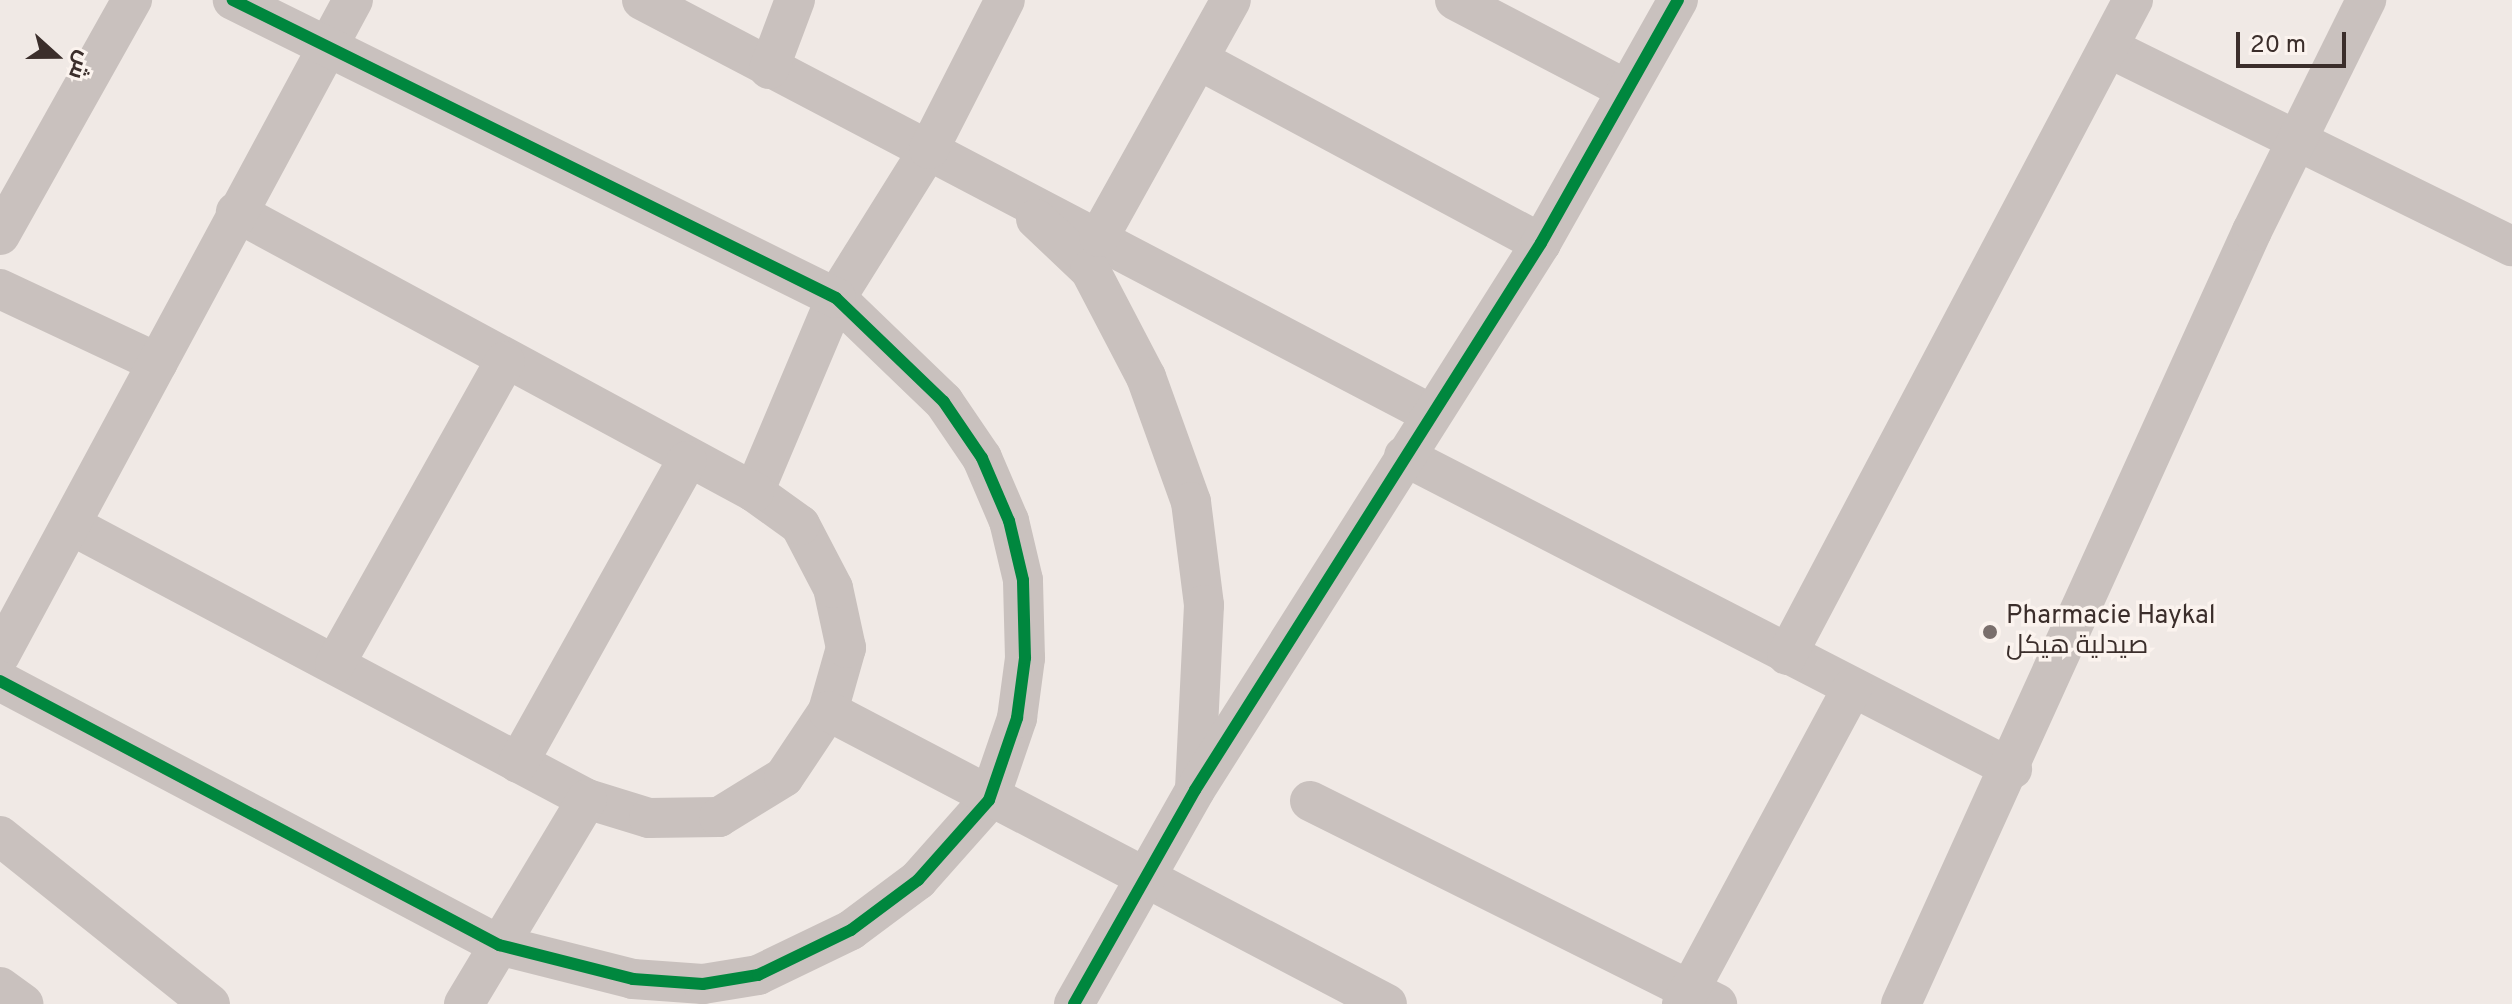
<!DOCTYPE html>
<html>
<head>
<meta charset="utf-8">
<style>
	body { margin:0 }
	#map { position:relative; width:2512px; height:1004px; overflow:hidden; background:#f0e9e5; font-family:Overpass,Cairo,sans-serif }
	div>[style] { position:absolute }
	.street>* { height:40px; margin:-20px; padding:0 20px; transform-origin:20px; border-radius:20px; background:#c9c1be }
	.cycleway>* { height:12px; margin:-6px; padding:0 6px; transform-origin:6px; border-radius:6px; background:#00873e }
	.dots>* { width:22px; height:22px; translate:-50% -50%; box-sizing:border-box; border:4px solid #fbf3ee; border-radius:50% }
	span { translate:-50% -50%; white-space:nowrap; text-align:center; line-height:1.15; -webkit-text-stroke:7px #fbf3ee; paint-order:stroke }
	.poi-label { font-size:26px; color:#3b2e2b }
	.left { translate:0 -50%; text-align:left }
	.north { position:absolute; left:16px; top:16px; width:80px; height:80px; -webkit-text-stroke:6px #fbf3ee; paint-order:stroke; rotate:111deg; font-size:22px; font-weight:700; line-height:32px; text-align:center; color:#3b2e2b }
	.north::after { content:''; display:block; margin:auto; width:28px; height:36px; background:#3b2e2b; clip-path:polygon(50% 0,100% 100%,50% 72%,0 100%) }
	.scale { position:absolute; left:2236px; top:32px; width:110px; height:36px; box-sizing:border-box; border:4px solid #3b2e2b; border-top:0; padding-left:10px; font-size:24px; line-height:28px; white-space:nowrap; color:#3b2e2b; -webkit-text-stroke:6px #fbf3ee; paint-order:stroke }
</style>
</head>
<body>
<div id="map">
	<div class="street">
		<div style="left:642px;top:0;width:889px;rotate:27.69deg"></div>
		<div style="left:1455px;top:0;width:192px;rotate:27.6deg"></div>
		<div style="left:2109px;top:48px;width:449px;rotate:26.2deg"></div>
		<div style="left:1199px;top:60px;width:388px;rotate:28.2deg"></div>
		<div style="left:769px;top:69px;width:74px;rotate:-69.4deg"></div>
		<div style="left:1036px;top:219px;width:74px;rotate:43.4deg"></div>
		<div style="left:1090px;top:270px;width:121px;rotate:62.4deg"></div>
		<div style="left:1146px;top:377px;width:133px;rotate:70.2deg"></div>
		<div style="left:1191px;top:502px;width:104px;rotate:82.8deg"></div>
		<div style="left:1204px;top:605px;width:181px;rotate:92.8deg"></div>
		<div style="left:0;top:235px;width:270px;rotate:-60.7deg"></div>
		<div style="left:1099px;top:237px;width:271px;rotate:-60.9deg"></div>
		<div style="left:0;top:289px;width:174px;rotate:25.1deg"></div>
		<div style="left:1404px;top:456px;width:684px;rotate:27.24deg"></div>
		<div style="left:754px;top:492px;width:211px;rotate:-67.1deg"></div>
		<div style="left:836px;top:298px;width:176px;rotate:-58deg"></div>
		<div style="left:929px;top:149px;width:167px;rotate:-63deg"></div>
		<div style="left:73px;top:526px;width:582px;rotate:27.97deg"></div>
		<div style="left:587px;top:799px;width:65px;rotate:17deg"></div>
		<div style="left:649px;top:818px;width:70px;rotate:-0.8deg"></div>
		<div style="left:719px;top:817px;width:76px;rotate:-31.6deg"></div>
		<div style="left:784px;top:777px;width:79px;rotate:-56.3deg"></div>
		<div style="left:828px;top:711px;width:66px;rotate:-74.1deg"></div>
		<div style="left:846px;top:648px;width:61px;rotate:-102.2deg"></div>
		<div style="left:833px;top:588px;width:71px;rotate:-117.6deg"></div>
		<div style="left:800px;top:525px;width:57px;rotate:-144.3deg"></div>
		<div style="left:754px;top:492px;width:589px;rotate:-151.61deg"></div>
		<div style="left:0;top:655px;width:744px;rotate:-61.68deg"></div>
		<div style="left:1787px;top:655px;width:741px;rotate:-62.16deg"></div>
		<div style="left:335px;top:664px;width:347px;rotate:-60.7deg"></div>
		<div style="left:0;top:681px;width:565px;rotate:27.88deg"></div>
		<div style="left:499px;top:945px;width:138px;rotate:14.2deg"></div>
		<div style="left:633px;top:979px;width:70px;rotate:4.1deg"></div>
		<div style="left:703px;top:984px;width:56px;rotate:-9.3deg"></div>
		<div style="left:758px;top:975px;width:103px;rotate:-25.8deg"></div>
		<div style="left:851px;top:930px;width:84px;rotate:-36.7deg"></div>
		<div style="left:918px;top:880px;width:107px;rotate:-48.4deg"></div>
		<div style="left:989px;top:800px;width:87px;rotate:-71.1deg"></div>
		<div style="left:1017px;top:718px;width:61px;rotate:-82.4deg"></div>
		<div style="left:1025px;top:658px;width:78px;rotate:-91.5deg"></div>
		<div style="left:1023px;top:580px;width:61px;rotate:-103.3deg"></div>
		<div style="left:1009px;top:521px;width:69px;rotate:-113.2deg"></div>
		<div style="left:982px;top:458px;width:68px;rotate:-124.2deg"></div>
		<div style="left:944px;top:402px;width:150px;rotate:-136.1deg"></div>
		<div style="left:836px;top:298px;width:673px;rotate:-153.7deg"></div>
		<div style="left:828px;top:711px;width:631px;rotate:27.66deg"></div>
		<div style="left:518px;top:763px;width:346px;rotate:-60.8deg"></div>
		<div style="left:1310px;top:801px;width:455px;rotate:26.5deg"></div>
		<div style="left:0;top:836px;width:269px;rotate:38.7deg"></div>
		<div style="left:0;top:987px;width:29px;rotate:36deg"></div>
		<div style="left:464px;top:1004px;width:239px;rotate:-59deg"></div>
		<div style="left:1074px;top:1004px;width:246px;rotate:-60.5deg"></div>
		<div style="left:1195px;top:790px;width:647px;rotate:-57.68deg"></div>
		<div style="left:1541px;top:243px;width:279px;rotate:-60.6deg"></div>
		<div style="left:1682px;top:1004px;width:359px;rotate:-61.7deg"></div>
		<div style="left:1901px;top:1004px;width:849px;rotate:-65.58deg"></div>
		<div style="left:2252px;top:231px;width:258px;rotate:-63.7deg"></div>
	</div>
	<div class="cycleway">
		<div style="left:0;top:681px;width:565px;rotate:27.88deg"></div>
		<div style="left:499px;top:945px;width:138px;rotate:14.2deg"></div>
		<div style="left:633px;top:979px;width:70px;rotate:4.1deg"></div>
		<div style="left:703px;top:984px;width:56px;rotate:-9.3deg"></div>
		<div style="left:758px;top:975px;width:103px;rotate:-25.8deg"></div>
		<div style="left:851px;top:930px;width:84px;rotate:-36.7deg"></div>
		<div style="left:918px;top:880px;width:107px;rotate:-48.4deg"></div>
		<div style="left:989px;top:800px;width:87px;rotate:-71.1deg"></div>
		<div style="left:1017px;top:718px;width:61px;rotate:-82.4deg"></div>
		<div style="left:1025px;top:658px;width:78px;rotate:-91.5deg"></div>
		<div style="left:1023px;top:580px;width:61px;rotate:-103.3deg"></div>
		<div style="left:1009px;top:521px;width:69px;rotate:-113.2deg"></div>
		<div style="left:982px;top:458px;width:68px;rotate:-124.2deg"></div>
		<div style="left:944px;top:402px;width:150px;rotate:-136.1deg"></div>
		<div style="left:836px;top:298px;width:673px;rotate:-153.7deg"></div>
		<div style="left:1074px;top:1004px;width:246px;rotate:-60.5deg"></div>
		<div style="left:1195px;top:790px;width:647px;rotate:-57.68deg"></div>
		<div style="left:1541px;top:243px;width:279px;rotate:-60.6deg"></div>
	</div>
	<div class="dots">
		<div style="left:1990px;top:632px;background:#7a6f6c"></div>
	</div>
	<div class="poi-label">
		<span class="left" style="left:2006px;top:632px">Pharmacie Haykal<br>صيدلية هيكل</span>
	</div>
	<div class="north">ش</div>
	<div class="scale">20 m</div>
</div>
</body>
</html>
